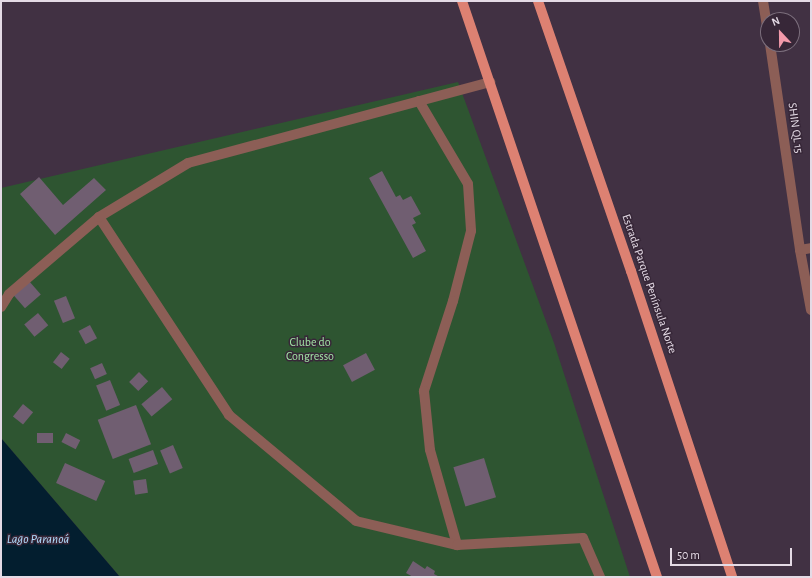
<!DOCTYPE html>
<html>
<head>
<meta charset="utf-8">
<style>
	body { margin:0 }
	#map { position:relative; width:812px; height:578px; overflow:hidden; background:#413143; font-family:"Alegreya Sans",sans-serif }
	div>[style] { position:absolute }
	.green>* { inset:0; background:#2e5531 }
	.water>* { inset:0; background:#031e2f }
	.building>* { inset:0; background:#705e71; transform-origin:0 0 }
	.minor>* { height:10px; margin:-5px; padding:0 5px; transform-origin:5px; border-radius:5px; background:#8c5e56 }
	.major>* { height:10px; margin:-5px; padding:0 5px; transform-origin:5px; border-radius:5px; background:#dd8172 }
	span { translate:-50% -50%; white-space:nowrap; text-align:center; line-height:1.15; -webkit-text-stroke:3px #372738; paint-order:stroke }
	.street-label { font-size:12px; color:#e4dae5 }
	.park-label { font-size:12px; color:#a2e4a5 }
	.water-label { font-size:13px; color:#b1deff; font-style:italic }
	.frame { position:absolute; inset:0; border:2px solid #e4dae5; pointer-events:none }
	.north { position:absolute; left:760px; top:12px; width:40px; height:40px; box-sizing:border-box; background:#372738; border:1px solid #7c6f7d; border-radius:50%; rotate:338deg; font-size:11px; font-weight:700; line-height:16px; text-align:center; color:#e4dae5 }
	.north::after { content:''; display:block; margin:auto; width:14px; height:18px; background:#f39aab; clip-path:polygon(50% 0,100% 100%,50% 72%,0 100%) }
	.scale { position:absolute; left:670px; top:548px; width:122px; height:18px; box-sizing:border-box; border:2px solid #e4dae5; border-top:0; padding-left:5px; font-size:12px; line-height:14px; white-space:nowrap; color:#e4dae5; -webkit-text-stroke:3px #372738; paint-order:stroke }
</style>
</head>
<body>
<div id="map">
	<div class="green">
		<div style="clip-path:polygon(458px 82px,554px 343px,630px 577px,120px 577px,1px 438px,1px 188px)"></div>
	</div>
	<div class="water">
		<div style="clip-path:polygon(1px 438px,120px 577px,1px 577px)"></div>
	</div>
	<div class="building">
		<div style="clip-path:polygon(382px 171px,396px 197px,400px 195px,403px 200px,411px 196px,421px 214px,413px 218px,416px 223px,412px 225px,426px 251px,413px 258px,369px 178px)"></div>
		<div style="clip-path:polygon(39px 177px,63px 205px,94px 178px,106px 190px,55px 235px,20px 194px)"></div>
		<div style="left:29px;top:281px;width:18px;height:21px;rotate:49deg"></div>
		<div style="left:66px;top:296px;width:24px;height:13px;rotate:68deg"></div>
		<div style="left:38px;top:313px;width:16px;height:18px;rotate:50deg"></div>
		<div style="left:90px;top:325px;width:15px;height:13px;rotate:62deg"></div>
		<div style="left:61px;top:352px;width:11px;height:13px;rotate:38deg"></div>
		<div style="left:366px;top:353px;width:19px;height:26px;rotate:62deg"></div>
		<div style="left:102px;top:363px;width:12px;height:13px;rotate:66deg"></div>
		<div style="left:139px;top:372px;width:13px;height:14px;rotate:45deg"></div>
		<div style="left:110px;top:380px;width:27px;height:15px;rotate:68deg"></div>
		<div style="left:162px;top:387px;width:16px;height:27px;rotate:50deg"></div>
		<div style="left:23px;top:404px;width:13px;height:16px;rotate:39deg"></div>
		<div style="left:136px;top:405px;width:42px;height:41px;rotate:69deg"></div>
		<div style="left:53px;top:433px;width:10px;height:16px;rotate:90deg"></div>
		<div style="left:66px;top:433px;width:16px;height:10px;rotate:27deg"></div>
		<div style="left:173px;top:445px;width:25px;height:14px;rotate:67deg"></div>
		<div style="left:153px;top:450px;width:15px;height:26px;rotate:70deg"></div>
		<div style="left:484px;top:458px;width:41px;height:32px;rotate:73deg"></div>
		<div style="left:65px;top:463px;width:44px;height:22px;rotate:24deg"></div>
		<div style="left:146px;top:479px;width:14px;height:13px;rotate:82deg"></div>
		<div style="clip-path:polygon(413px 561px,425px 569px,427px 566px,435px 571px,434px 574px,440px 577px,413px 577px,406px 573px)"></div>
	</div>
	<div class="minor">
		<div style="left:763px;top:1px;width:32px;rotate:81deg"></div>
		<div style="left:770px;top:44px;width:208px;rotate:81.7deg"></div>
		<div style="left:800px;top:250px;width:61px;rotate:79.6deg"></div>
		<div style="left:419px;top:101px;width:96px;rotate:59.4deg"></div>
		<div style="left:468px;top:184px;width:47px;rotate:86.3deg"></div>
		<div style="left:471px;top:231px;width:72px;rotate:104.4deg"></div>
		<div style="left:453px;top:301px;width:95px;rotate:107.9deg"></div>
		<div style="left:424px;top:391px;width:59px;rotate:84.2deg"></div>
		<div style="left:430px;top:450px;width:99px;rotate:74.1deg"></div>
		<div style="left:99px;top:217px;width:237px;rotate:56.7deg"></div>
		<div style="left:229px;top:415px;width:165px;rotate:39.8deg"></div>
		<div style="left:356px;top:521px;width:104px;rotate:13.4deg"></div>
		<div style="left:457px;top:545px;width:126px;rotate:-3.2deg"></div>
		<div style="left:583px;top:538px;width:43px;rotate:66.4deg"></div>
		<div style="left:800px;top:250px;width:11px;rotate:-10deg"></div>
		<div style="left:1px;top:307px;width:15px;rotate:-58deg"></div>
		<div style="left:9px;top:294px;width:118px;rotate:-40.5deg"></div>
		<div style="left:99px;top:217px;width:104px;rotate:-31.2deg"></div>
		<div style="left:188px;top:163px;width:313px;rotate:-15deg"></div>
	</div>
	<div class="major">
		<div style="left:462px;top:1px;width:608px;rotate:71.3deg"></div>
		<div style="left:538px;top:1px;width:286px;rotate:71deg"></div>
		<div style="left:631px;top:271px;width:322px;rotate:71.7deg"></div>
	</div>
	<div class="street-label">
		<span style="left:795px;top:128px;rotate:82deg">SHIN QL 15</span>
		<span style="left:649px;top:284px;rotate:71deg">Estrada Parque Península Norte</span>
	</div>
	<div class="park-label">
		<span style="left:310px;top:350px">Clube do<br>Congresso</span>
	</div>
	<div class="water-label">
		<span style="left:38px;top:540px">Lago Paranoá</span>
	</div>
	<div class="frame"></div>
	<div class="north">N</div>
	<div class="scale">50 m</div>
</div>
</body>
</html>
